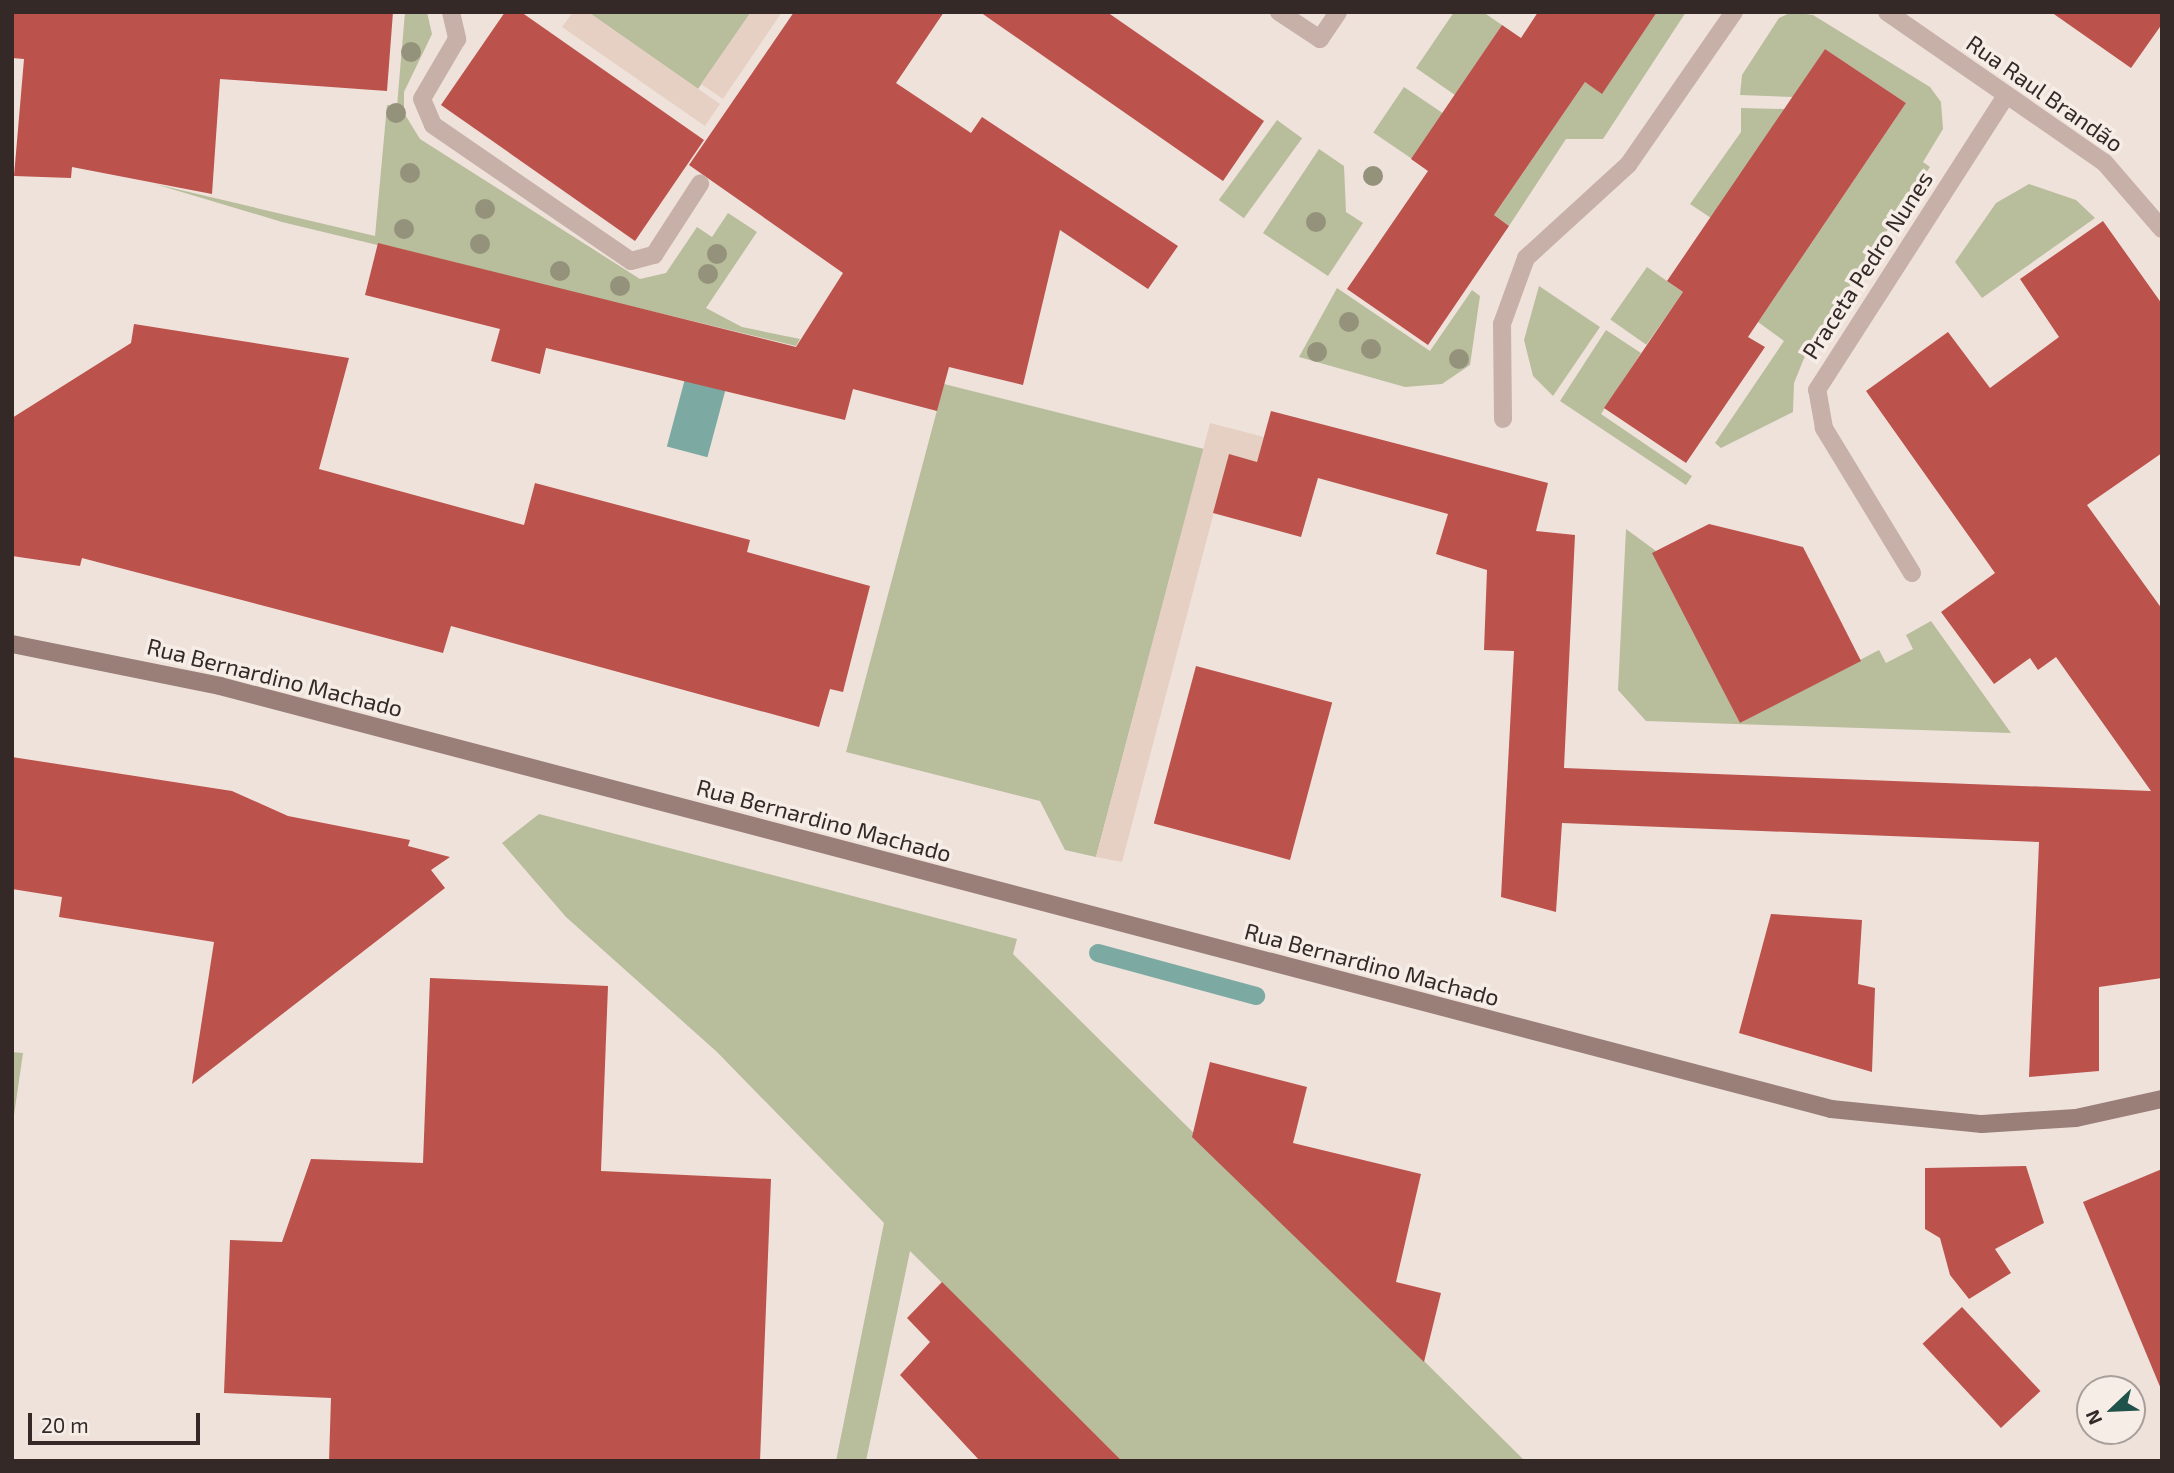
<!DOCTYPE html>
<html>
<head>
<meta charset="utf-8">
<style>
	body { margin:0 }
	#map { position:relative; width:2174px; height:1473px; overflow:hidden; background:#efe2db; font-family:"Exo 2",sans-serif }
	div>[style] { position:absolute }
	.green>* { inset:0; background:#b8bd9c; transform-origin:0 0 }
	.plaza>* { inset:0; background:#e6d0c3 }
	.water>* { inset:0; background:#7caaa3; transform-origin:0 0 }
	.stream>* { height:18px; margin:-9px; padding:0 9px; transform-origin:9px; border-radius:9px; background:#7caaa3 }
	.building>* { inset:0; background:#bc524c; transform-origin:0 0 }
	.service>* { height:18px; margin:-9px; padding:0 9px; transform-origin:9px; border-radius:9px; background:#c6b0a8 }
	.minor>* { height:18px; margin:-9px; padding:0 9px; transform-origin:9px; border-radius:9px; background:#c6b0a8 }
	.secondary>* { height:18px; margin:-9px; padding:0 9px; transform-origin:9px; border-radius:9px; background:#9a7f79 }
	.trees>* { width:20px; height:20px; margin:-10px; border-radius:50%; background:#94927b }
	span { translate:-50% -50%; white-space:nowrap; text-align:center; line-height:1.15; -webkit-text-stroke:7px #f7ede7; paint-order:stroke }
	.street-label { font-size:23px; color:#342927 }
	.frame { position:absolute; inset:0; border:14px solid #342927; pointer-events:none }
	.north { position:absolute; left:2076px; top:1375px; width:70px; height:70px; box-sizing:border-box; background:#f7ede7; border:2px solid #a99f9a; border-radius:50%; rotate:247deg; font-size:19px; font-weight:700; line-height:28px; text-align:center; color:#342927 }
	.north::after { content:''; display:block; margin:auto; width:24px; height:32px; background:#20524c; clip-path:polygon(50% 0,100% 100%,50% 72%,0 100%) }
	.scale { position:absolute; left:28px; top:1413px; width:172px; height:32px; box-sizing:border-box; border:4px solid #342927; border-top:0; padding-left:9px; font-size:21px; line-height:24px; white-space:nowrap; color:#342927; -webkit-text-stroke:5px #f7ede7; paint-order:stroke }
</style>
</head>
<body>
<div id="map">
	<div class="green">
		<div style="clip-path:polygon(405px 12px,427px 12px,432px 34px,404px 92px,404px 113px,420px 139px,640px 279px,666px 273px,697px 227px,712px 237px,728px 213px,757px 232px,706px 308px,742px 327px,800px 339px,796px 346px,282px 222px,155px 184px,375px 236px,387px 105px,397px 106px)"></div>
		<div style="clip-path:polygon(588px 12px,751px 12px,698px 89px)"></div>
		<div style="clip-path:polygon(1454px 12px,1483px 12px,1502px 25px,1455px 95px,1416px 68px)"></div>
		<div style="clip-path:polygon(1657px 12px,1686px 12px,1603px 139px,1566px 139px,1509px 226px,1494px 215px,1585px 82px,1602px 93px)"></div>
		<div style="clip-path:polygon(1792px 12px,1813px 15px,1930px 87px,1941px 102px,1943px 129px,1923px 162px,1930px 167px,1809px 346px,1794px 383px,1793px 412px,1721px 448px,1715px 443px,1784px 341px,1758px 322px,1906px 103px,1825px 49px,1793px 97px,1740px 95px,1742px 75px,1779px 18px)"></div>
		<div style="left:1404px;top:87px;width:47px;height:55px;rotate:34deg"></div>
		<div style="clip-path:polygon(1741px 108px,1785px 109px,1711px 218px,1690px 204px,1741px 132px)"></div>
		<div style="left:1277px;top:120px;width:31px;height:99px;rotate:36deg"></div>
		<div style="clip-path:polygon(1319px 149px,1344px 166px,1346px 212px,1363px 223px,1328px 276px,1263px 233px)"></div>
		<div style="clip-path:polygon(2029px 184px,2076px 200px,2095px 218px,1982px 298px,1955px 262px,1996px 203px)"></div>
		<div style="left:1647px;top:267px;width:44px;height:64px;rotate:35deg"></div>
		<div style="clip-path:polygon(1539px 286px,1600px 327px,1553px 396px,1533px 376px,1524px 340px)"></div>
		<div style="clip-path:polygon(1337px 288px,1430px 351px,1472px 290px,1480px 296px,1470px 365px,1442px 384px,1405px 387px,1299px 357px)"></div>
		<div style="clip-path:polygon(1606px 330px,1641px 353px,1601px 414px,1692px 476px,1686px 485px,1560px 401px)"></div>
		<div style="clip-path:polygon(944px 384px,1204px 449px,1096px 857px,1065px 850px,1040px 801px,846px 752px)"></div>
		<div style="clip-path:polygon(1626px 529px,1656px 551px,1740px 723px,1879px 650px,1886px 663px,1913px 649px,1906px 635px,1931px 621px,2011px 733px,1646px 721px,1618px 690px)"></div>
		<div style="clip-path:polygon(539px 814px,1017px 939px,1013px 954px,1525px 1461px,1122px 1461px,910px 1251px,866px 1461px,836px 1461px,884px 1223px,717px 1052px,566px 917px,502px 843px)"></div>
		<div style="clip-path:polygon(12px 1052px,23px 1053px,12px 1129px)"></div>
	</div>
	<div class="plaza">
		<div style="clip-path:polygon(573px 12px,588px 12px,720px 104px,705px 126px,562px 27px)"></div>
		<div style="clip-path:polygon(751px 12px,782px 12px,723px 99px,701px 84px)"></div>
		<div style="clip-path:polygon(1210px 423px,1264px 437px,1257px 462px,1229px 455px,1122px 862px,1096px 857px)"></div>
	</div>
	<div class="water">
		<div style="left:686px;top:375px;width:42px;height:74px;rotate:15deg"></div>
	</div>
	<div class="stream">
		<div style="left:1098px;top:953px;width:164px;rotate:15.2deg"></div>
	</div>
	<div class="building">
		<div style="clip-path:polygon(12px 12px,393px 12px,387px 91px,220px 79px,212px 194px,72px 167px,71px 178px,14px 176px,24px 59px,12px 58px)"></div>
		<div style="clip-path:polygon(505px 12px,521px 12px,704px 140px,635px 241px,441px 105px)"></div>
		<div style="clip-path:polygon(794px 12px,944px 12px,896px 83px,971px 133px,982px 117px,1178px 246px,1148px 289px,1060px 230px,1023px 385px,949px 367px,937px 411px,853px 389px,845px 420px,546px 348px,540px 374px,491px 361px,500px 329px,365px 295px,378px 243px,796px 347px,843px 273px,689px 165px)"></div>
		<div style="clip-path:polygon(980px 12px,1107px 12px,1264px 121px,1223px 181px)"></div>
		<div style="clip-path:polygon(1538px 12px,1657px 12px,1602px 94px,1585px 82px,1494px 215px,1509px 226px,1428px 345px,1347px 289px,1428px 171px,1411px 159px,1502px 25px,1521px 38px)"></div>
		<div style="clip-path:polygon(2051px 12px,2162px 12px,2162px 24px,2131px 68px)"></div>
		<div style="clip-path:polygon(1825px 49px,1906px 103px,1748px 337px,1765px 347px,1686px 463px,1604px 408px,1683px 292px,1667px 281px)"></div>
		<div style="clip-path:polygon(2103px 221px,2162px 304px,2162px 453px,2087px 505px,2162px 609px,2162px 978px,2099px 987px,2099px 1071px,2029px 1077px,2039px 842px,1562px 823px,1556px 912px,1501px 897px,1514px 651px,1484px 650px,1487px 570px,1436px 554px,1448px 514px,1318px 478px,1301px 537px,1213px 513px,1229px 454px,1257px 462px,1271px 411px,1548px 483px,1536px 531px,1575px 535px,1564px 768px,2151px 791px,2056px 657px,2038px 670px,2030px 658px,1994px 684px,1941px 612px,1995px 573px,1866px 391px,1948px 332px,1990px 388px,2059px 337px,2020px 279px)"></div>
		<div style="clip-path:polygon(134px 324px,349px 358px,319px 469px,524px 525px,535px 483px,750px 540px,747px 552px,870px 586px,843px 692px,830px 689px,819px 727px,451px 626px,443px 653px,82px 558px,80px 566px,12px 556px,12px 418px,131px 343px)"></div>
		<div style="clip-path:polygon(1709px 524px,1803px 547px,1861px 661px,1740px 723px,1652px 553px)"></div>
		<div style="left:1196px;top:666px;width:141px;height:163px;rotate:15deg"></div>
		<div style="clip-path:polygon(12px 757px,232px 791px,288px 816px,410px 840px,408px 846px,450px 857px,431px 870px,445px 888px,192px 1084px,214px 942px,59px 917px,62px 897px,12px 889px)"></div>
		<div style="clip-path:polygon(1771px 914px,1862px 920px,1858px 984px,1875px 988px,1872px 1072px,1739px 1033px)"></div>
		<div style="clip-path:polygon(430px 978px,608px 986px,601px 1171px,771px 1179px,760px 1461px,329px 1461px,331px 1398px,224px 1393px,230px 1240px,282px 1242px,311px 1159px,423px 1163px)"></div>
		<div style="clip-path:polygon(1210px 1062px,1307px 1087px,1293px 1143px,1421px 1174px,1396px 1282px,1441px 1293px,1424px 1362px,1192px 1137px)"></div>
		<div style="clip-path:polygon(2026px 1166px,2044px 1223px,1995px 1249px,2011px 1273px,1969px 1299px,1950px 1275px,1940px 1238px,1925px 1229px,1925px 1168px)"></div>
		<div style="clip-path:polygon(2162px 1169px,2162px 1389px,2161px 1389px,2083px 1202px)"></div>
		<div style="clip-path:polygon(942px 1282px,1122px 1461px,980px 1461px,900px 1375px,930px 1342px,907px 1318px)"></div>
		<div style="left:1962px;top:1307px;width:115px;height:54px;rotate:47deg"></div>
	</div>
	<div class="service">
		<div style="left:451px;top:12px;width:28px;rotate:77deg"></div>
		<div style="left:457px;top:39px;width:69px;rotate:120.3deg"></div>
		<div style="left:422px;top:99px;width:28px;rotate:67deg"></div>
		<div style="left:433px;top:125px;width:240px;rotate:34.5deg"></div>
		<div style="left:631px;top:261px;width:24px;rotate:-15deg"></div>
		<div style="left:654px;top:255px;width:85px;rotate:-57.1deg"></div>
	</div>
	<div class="minor">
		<div style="left:1279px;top:12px;width:49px;rotate:33.4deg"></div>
		<div style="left:1320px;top:39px;width:32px;rotate:-56deg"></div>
		<div style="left:1887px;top:12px;width:264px;rotate:34.7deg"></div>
		<div style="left:2104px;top:162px;width:89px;rotate:49.1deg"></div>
		<div style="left:1503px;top:419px;width:95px;rotate:-90.6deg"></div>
		<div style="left:1502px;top:324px;width:70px;rotate:-70deg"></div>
		<div style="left:1526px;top:258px;width:138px;rotate:-42.4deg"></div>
		<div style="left:1628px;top:165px;width:186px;rotate:-55.3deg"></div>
		<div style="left:1912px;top:573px;width:170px;rotate:-121.3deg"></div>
		<div style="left:1824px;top:428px;width:39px;rotate:-100deg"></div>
		<div style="left:1817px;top:390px;width:348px;rotate:-57.3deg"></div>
	</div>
	<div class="secondary">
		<div style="left:12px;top:644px;width:212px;rotate:11.4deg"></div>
		<div style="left:220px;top:686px;width:1666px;rotate:14.71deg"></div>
		<div style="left:1831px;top:1109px;width:152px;rotate:5.7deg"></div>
		<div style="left:1982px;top:1124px;width:94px;rotate:-3.7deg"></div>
		<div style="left:2076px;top:1118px;width:88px;rotate:-12.5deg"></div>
	</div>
	<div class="trees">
		<div style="left:411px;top:52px"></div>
		<div style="left:396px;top:113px"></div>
		<div style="left:410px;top:173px"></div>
		<div style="left:1373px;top:176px"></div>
		<div style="left:485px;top:209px"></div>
		<div style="left:1316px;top:222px"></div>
		<div style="left:404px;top:229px"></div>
		<div style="left:480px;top:244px"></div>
		<div style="left:717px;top:254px"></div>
		<div style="left:560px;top:271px"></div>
		<div style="left:708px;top:274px"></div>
		<div style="left:620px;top:286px"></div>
		<div style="left:1349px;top:322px"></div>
		<div style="left:1371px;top:349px"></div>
		<div style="left:1317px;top:352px"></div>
		<div style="left:1459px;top:359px"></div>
	</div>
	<div class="street-label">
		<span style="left:2045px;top:93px;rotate:35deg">Rua Raul Brandão</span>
		<span style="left:1867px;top:265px;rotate:-57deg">Praceta Pedro Nunes</span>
		<span style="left:275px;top:677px;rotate:14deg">Rua Bernardino Machado</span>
		<span style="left:824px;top:820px;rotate:15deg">Rua Bernardino Machado</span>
		<span style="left:1372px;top:964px;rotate:15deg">Rua Bernardino Machado</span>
	</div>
	<div class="frame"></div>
	<div class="north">N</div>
	<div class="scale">20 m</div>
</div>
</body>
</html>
